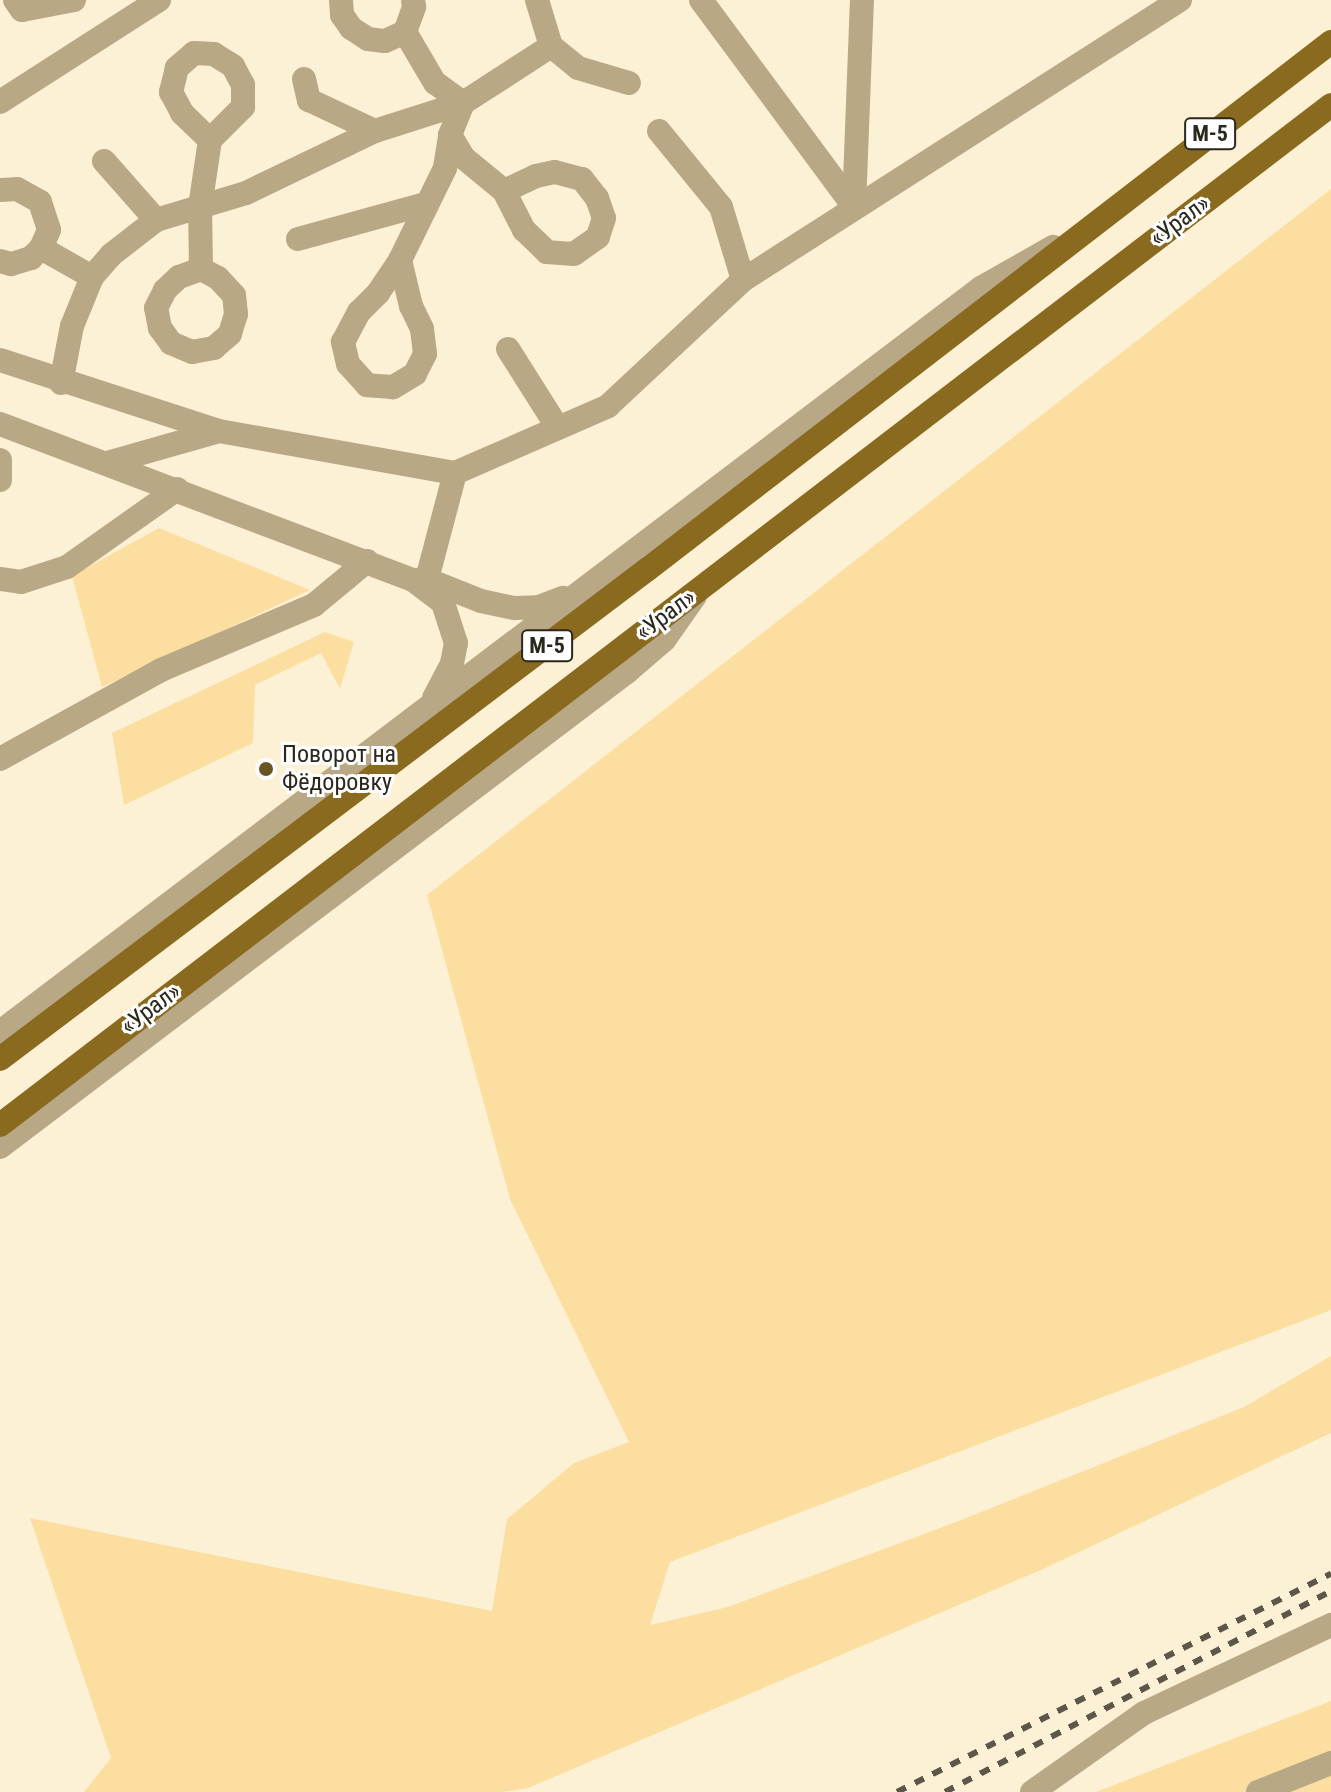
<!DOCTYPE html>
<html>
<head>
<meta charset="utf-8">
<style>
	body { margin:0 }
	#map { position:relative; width:1331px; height:1792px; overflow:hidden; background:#fcf0d5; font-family:"Roboto Condensed",sans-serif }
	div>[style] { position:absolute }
	.green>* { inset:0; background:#fcdfa0 }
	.minor>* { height:24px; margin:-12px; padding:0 12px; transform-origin:12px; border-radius:12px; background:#b9a885 }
	.major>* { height:24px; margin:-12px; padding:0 12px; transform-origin:12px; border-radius:12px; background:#896a1e }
	.rail>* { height:6px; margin-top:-3px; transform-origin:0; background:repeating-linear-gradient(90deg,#5d5749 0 10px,transparent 0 20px) }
	.dots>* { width:22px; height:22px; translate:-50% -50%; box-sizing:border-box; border:4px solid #fefefe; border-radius:50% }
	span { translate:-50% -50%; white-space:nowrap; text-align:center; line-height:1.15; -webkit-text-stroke:6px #fefefe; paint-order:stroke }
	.shield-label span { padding:2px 6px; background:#fefefe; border:2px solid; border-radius:6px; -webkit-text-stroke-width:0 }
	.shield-label { font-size:22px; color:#2b271d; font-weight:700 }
	.street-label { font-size:24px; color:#2b271d }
	.poi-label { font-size:24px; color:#2b271d }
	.left { translate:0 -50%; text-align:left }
</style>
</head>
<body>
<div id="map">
	<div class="green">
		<div style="clip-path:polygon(1331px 189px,1331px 1310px,670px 1562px,650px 1625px,728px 1607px,956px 1522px,1244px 1407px,1331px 1356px,1331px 1433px,1041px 1570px,528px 1788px,503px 1792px,84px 1792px,111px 1758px,30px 1518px,492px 1611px,507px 1519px,574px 1463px,629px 1442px,510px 1199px,427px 895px)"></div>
		<div style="clip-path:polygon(159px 528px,310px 590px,102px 687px,72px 576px)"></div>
		<div style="clip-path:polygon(325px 632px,354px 642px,340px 689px,321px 653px,255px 685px,253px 743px,124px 805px,112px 733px)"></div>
		<div style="clip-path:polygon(1331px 1701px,1331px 1792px,1096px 1792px)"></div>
	</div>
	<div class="minor">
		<div style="left:15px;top:0;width:12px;rotate:55deg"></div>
		<div style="left:22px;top:10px;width:53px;rotate:-10.9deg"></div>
		<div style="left:341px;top:0;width:15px;rotate:86deg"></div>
		<div style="left:342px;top:15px;width:16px;rotate:55deg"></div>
		<div style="left:351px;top:28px;width:20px;rotate:33deg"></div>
		<div style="left:368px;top:39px;width:17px;rotate:7deg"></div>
		<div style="left:385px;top:41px;width:22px;rotate:-24deg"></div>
		<div style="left:405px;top:32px;width:27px;rotate:-70deg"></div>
		<div style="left:414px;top:7px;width:7px;rotate:-98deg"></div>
		<div style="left:537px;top:0;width:48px;rotate:73.1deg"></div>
		<div style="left:551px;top:46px;width:35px;rotate:39deg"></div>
		<div style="left:578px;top:68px;width:53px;rotate:16.4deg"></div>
		<div style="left:701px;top:0;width:257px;rotate:53.5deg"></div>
		<div style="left:304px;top:79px;width:22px;rotate:77deg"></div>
		<div style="left:309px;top:100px;width:73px;rotate:25.2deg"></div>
		<div style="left:0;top:102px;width:189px;rotate:-32.7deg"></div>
		<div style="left:659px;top:131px;width:98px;rotate:50.8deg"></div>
		<div style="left:721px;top:207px;width:76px;rotate:73.2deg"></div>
		<div style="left:450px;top:135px;width:27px;rotate:59deg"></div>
		<div style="left:464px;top:158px;width:52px;rotate:39.5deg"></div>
		<div style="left:504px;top:191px;width:35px;rotate:-25deg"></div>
		<div style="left:536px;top:176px;width:19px;rotate:-12deg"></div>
		<div style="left:555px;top:172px;width:28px;rotate:15deg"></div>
		<div style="left:582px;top:179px;width:24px;rotate:52deg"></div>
		<div style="left:597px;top:198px;width:21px;rotate:71deg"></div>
		<div style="left:604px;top:218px;width:20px;rotate:108deg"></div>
		<div style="left:598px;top:237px;width:29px;rotate:145deg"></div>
		<div style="left:574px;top:254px;width:27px;rotate:-176deg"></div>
		<div style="left:547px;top:252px;width:32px;rotate:-136deg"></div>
		<div style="left:524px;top:230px;width:44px;rotate:-117.1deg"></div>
		<div style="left:104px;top:161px;width:79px;rotate:48.6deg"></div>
		<div style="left:0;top:190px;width:17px;rotate:-3deg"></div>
		<div style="left:17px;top:189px;width:26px;rotate:29deg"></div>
		<div style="left:40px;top:202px;width:29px;rotate:72deg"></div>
		<div style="left:49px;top:230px;width:20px;rotate:114deg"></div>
		<div style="left:41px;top:248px;width:14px;rotate:135deg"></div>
		<div style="left:31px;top:258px;width:21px;rotate:163deg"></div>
		<div style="left:11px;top:264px;width:11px;rotate:-165deg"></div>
		<div style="left:854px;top:207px;width:207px;rotate:-87.8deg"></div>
		<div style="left:298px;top:239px;width:132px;rotate:-15.4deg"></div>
		<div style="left:41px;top:248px;width:59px;rotate:29.6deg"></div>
		<div style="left:400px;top:260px;width:47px;rotate:76.6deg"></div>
		<div style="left:411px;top:306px;width:25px;rotate:64deg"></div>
		<div style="left:422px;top:329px;width:25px;rotate:83deg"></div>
		<div style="left:425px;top:354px;width:22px;rotate:117deg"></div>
		<div style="left:415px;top:374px;width:26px;rotate:149deg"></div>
		<div style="left:393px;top:387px;width:26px;rotate:-176deg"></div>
		<div style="left:367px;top:385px;width:28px;rotate:-132deg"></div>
		<div style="left:348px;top:364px;width:23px;rotate:-103deg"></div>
		<div style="left:343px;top:342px;width:34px;rotate:-62deg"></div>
		<div style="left:359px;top:312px;width:27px;rotate:-45deg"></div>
		<div style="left:378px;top:293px;width:40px;rotate:-56deg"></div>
		<div style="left:400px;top:260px;width:102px;rotate:-63.9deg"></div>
		<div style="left:445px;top:168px;width:33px;rotate:-81deg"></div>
		<div style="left:450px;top:135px;width:35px;rotate:-68deg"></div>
		<div style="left:463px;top:103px;width:34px;rotate:-144deg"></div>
		<div style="left:435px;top:83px;width:59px;rotate:-120.5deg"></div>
		<div style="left:201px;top:269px;width:19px;rotate:28deg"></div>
		<div style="left:218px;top:278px;width:23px;rotate:47deg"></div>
		<div style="left:234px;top:295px;width:19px;rotate:84deg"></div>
		<div style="left:236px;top:314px;width:21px;rotate:107deg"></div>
		<div style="left:230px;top:334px;width:21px;rotate:139deg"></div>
		<div style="left:214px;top:348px;width:22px;rotate:170deg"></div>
		<div style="left:192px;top:352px;width:23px;rotate:-157deg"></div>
		<div style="left:171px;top:343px;width:19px;rotate:-126deg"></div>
		<div style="left:160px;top:328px;width:20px;rotate:-101deg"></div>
		<div style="left:156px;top:308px;width:20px;rotate:-63deg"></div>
		<div style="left:165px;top:290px;width:19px;rotate:-43deg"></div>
		<div style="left:179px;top:277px;width:23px;rotate:-20deg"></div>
		<div style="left:201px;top:269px;width:62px;rotate:-90.9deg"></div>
		<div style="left:200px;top:207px;width:68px;rotate:-81.5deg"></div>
		<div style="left:210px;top:140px;width:47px;rotate:-45deg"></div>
		<div style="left:243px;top:107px;width:22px;rotate:-90deg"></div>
		<div style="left:243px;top:85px;width:21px;rotate:-118deg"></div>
		<div style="left:233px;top:66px;width:22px;rotate:-148deg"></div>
		<div style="left:214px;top:54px;width:20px;rotate:-177deg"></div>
		<div style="left:194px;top:53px;width:23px;rotate:139deg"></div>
		<div style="left:177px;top:68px;width:25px;rotate:104deg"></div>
		<div style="left:171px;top:92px;width:24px;rotate:62deg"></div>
		<div style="left:182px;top:113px;width:39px;rotate:44deg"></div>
		<div style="left:508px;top:349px;width:93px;rotate:57.7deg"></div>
		<div style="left:0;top:360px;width:229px;rotate:18deg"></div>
		<div style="left:61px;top:383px;width:58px;rotate:-79.1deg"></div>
		<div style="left:72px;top:326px;width:53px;rotate:-67.8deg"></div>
		<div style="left:92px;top:277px;width:29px;rotate:-49deg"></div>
		<div style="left:111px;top:255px;width:57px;rotate:-37.9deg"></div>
		<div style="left:156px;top:220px;width:94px;rotate:-16.7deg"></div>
		<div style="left:246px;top:193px;width:143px;rotate:-25.7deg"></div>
		<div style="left:375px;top:131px;width:92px;rotate:-17.7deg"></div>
		<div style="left:463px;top:103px;width:105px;rotate:-32.9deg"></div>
		<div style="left:0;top:424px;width:441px;rotate:20.7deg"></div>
		<div style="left:413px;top:580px;width:38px;rotate:37deg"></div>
		<div style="left:443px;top:603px;width:42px;rotate:72deg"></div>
		<div style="left:456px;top:643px;width:21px;rotate:101deg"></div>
		<div style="left:452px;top:664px;width:38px;rotate:118deg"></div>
		<div style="left:0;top:460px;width:20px;rotate:90deg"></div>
		<div style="left:107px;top:463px;width:116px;rotate:-15.9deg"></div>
		<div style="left:219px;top:431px;width:240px;rotate:10.1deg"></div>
		<div style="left:423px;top:578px;width:62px;rotate:21.6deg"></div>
		<div style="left:481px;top:601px;width:35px;rotate:12deg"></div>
		<div style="left:515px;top:608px;width:24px;rotate:-2deg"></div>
		<div style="left:539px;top:607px;width:26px;rotate:-21deg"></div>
		<div style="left:0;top:579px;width:21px;rotate:8deg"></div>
		<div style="left:21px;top:582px;width:48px;rotate:-18.1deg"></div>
		<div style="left:67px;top:567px;width:135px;rotate:-35.3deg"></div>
		<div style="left:427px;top:579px;width:110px;rotate:-75.2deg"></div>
		<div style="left:455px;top:473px;width:167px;rotate:-23.6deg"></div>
		<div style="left:608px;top:406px;width:185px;rotate:-43deg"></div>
		<div style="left:743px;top:280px;width:519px;rotate:-32.65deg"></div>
		<div style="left:0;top:759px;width:184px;rotate:-28.9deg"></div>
		<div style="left:161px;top:670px;width:166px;rotate:-23deg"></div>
		<div style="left:314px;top:605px;width:69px;rotate:-39.7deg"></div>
		<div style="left:0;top:1032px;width:1231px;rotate:-37.18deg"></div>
		<div style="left:981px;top:288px;width:83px;rotate:-29.7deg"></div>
		<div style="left:0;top:1147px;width:787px;rotate:-37.15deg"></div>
		<div style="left:627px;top:672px;width:49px;rotate:-40.9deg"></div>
		<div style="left:664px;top:640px;width:54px;rotate:-54.8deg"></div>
		<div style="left:1032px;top:1792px;width:137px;rotate:-35.2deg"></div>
		<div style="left:1144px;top:1713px;width:207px;rotate:-25.2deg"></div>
		<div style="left:1258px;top:1792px;width:79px;rotate:-21.7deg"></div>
	</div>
	<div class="major">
		<div style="left:0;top:1059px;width:812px;rotate:-37.1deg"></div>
		<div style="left:648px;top:569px;width:863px;rotate:-37.65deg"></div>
		<div style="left:0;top:1125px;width:1677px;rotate:-37.46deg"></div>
	</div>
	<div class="rail">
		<div style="left:897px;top:1792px;width:486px;rotate:-26.7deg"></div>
		<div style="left:945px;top:1792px;width:435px;rotate:-27.5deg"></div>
	</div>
	<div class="dots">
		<div style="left:266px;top:769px;background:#6a5524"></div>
	</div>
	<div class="shield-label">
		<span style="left:1210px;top:134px">М-5</span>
		<span style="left:547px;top:646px">М-5</span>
	</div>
	<div class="street-label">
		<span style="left:1180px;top:221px;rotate:-37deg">«Урал»</span>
		<span style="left:666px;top:615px;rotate:-37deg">«Урал»</span>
		<span style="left:151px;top:1009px;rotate:-37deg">«Урал»</span>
	</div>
	<div class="poi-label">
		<span class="left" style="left:282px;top:769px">Поворот на<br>Фёдоровку</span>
	</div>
</div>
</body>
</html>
